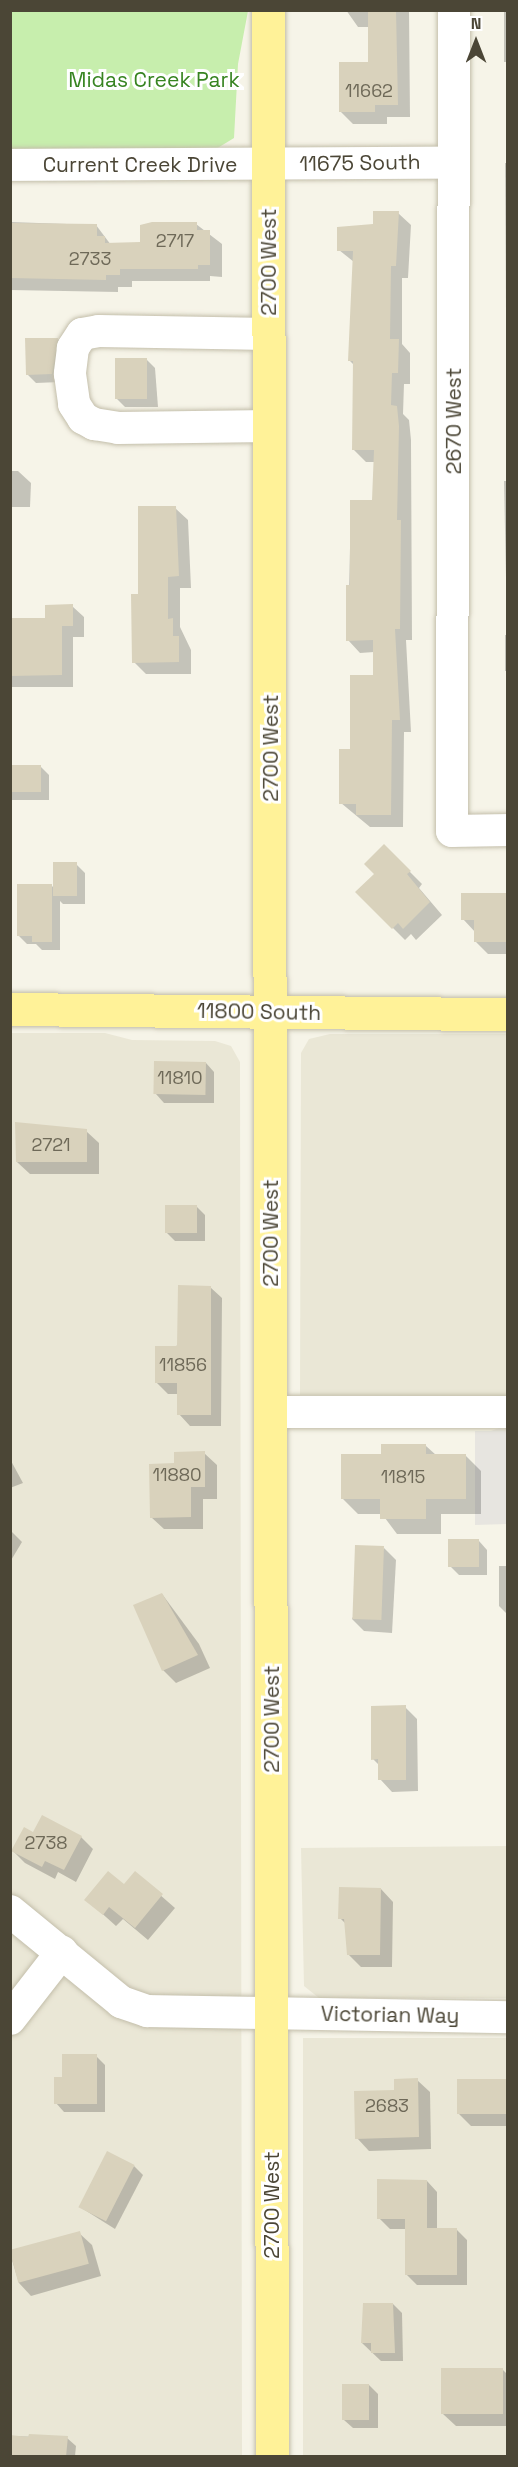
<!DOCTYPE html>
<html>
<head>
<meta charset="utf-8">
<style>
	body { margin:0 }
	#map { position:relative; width:518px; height:2467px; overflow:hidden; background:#f6f4e8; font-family:"Space Grotesk",sans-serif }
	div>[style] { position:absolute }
	.residential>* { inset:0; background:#eae7d6; transform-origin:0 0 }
	.green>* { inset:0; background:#c7eead }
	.parking>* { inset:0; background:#e7e5e0 }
	.shadow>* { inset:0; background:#0003; transform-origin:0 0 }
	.building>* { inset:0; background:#d9d2bc; transform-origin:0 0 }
	.roads { filter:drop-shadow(0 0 2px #c3beaa) drop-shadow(0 0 2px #c3beaa) }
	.minor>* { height:32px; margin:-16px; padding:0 16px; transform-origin:16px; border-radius:16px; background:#fff }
	.major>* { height:33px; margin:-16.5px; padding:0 16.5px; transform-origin:16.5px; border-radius:16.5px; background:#fff298 }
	span { translate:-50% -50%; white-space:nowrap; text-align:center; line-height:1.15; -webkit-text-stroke:6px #fff; paint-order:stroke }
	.number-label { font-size:18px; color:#6e6958 }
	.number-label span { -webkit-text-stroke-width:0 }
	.park-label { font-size:21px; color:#378421 }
	.street-label { font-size:21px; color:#4b4636 }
	.frame { position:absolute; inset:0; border:12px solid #4b4636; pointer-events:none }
	.north { position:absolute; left:446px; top:12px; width:60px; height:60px; -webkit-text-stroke:4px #fff; paint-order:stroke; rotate:0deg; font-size:16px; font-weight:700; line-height:24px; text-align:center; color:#4b4636 }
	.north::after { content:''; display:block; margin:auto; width:21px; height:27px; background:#4b4636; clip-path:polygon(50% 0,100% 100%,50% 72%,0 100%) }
</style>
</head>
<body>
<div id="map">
	<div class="residential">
		<div style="clip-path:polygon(10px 1033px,105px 1033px,132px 1040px,215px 1041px,231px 1046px,240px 1062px,242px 2456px,11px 2456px)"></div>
		<div style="clip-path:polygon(330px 1034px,507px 1034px,507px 1396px,300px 1395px,301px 1053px,309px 1039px)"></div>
		<div style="clip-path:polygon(507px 1846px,507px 1998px,319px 1998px,304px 1986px,301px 1848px)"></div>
		<div style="left:303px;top:2038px;width:204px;height:418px"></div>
	</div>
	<div class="green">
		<div style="clip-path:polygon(10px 11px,248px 11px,238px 64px,234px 138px,216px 149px,11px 151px)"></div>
	</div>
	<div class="parking">
		<div style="clip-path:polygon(507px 1425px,507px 1524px,475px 1525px,475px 1431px,491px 1431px)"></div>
	</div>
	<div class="shadow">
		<div style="clip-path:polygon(346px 10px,409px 10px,410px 117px,387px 117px,387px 124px,353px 124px,340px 111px,370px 63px,369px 27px,358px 27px)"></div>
		<div style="left:504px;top:10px;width:4px;height:52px"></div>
		<div style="clip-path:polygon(505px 163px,508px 163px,508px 314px,506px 312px)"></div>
		<div style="clip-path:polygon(398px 213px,411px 225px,408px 278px,402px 278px,402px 344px,410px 353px,410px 384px,404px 384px,403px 414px,409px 420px,411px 440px,412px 640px,406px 640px,411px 732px,404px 732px,403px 827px,370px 827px,341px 803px,374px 676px,374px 652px,360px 653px,348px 640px,351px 501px,373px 501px,375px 462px,366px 462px,353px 449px,354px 365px,349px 360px,354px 262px,339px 250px)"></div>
		<div style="clip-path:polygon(10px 222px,96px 225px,111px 245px,141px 244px,196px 224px,222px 244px,222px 277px,210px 276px,210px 281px,132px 281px,132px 287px,118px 287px,118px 292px,10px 290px)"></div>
		<div style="clip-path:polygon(58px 339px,66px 348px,60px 382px,36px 383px,27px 374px)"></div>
		<div style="clip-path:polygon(146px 359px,155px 368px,158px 407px,125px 407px,116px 398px)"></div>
		<div style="clip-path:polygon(506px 374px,508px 374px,508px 405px)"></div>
		<div style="clip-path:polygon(10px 471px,18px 471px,31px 483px,30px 507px,10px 507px)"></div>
		<div style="clip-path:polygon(504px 481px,508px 481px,508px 580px,506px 578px)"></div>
		<div style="clip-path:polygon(175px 508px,188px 520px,191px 588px,180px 588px,180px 627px,191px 650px,191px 674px,146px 674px,134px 662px,140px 596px)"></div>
		<div style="clip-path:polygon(72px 606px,84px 617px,84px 637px,73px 637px,73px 687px,10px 687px,10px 619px,46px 619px)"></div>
		<div style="left:505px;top:635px;width:3px;height:36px"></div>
		<div style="clip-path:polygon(10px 766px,40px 766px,49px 775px,49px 800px,10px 800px)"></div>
		<div style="clip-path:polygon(384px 846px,422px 884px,419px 888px,442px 915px,416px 940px,411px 934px,405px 940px,357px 892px,376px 874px)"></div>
		<div style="clip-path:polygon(76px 864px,85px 873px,85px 904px,63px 904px,60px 901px,60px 950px,42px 950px,36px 944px,27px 944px,18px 935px,51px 885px,55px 889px)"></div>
		<div style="clip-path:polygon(463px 895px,508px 895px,508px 954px,488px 954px,476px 942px,476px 933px,463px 919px)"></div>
		<div style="clip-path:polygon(206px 1063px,214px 1072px,214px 1103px,164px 1103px,156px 1094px)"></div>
		<div style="clip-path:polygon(17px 1124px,86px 1131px,99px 1143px,99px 1174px,30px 1174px,17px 1162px)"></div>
		<div style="clip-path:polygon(197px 1207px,205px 1215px,205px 1241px,175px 1241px,167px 1233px)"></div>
		<div style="clip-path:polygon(210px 1287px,222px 1298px,221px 1426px,190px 1426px,179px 1414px,179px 1394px,168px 1394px,156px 1382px)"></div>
		<div style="clip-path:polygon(426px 1446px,436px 1455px,465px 1455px,481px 1471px,481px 1514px,441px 1514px,441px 1534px,397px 1534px,382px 1514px,358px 1514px,343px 1499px,383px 1456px)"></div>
		<div style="clip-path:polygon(204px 1453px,217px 1465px,217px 1499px,203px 1499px,203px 1529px,164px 1529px,151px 1517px,176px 1465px)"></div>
		<div style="clip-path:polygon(10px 1459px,23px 1483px,10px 1488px)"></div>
		<div style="clip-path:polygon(10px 1530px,22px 1542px,10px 1562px)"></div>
		<div style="clip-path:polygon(479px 1541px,487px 1550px,487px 1575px,459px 1575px,450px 1566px)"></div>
		<div style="clip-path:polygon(384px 1548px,396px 1560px,392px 1633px,364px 1631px,352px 1619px)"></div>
		<div style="clip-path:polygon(499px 1566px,508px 1566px,508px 1615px,499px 1606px)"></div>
		<div style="clip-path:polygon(162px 1594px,199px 1644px,210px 1668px,176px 1683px,163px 1670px)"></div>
		<div style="clip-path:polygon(405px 1707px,417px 1719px,418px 1791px,392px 1792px,380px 1779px,380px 1766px,373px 1759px)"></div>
		<div style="clip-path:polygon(34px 1834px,81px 1837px,93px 1849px,76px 1882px,58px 1872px,55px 1879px,25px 1863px,13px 1851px)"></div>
		<div style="clip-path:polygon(135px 1873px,175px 1908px,148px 1940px,123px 1919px,116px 1926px,87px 1900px,124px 1886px)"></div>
		<div style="clip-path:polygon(381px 1889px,393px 1902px,392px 1967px,361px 1967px,348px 1954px,346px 1924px,340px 1918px)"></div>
		<div style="clip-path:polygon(96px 2056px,105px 2065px,105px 2112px,64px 2112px,56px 2103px,63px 2078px)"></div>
		<div style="clip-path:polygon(417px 2080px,430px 2092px,431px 2149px,369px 2151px,357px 2138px,396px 2091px)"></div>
		<div style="clip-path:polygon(459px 2081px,508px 2081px,508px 2126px,471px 2126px,459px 2114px)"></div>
		<div style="clip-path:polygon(134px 2166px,143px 2175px,115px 2229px,80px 2207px)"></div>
		<div style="clip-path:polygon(427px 2181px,437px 2192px,437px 2230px,457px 2230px,467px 2240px,467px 2285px,417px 2285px,406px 2274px,406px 2229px,390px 2229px,379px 2218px)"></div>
		<div style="clip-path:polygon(79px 2233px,92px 2245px,101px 2276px,31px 2296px,19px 2283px,10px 2253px)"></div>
		<div style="clip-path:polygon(393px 2304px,402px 2313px,403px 2361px,381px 2361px,362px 2343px)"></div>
		<div style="clip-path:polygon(502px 2369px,508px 2375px,508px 2426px,456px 2426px,443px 2414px)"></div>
		<div style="clip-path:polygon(369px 2385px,378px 2394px,378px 2428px,353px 2428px,344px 2420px)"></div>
		<div style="clip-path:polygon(10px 2436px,67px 2438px,76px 2446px,75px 2456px,10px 2456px)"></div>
	</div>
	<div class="building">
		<div style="clip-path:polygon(368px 10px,396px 10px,398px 105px,375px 105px,375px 112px,339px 112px,339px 62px,368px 62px)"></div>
		<div style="clip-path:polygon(373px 211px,399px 211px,396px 266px,391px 266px,390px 339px,399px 339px,398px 373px,392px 373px,391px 405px,397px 406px,399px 426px,397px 520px,401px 520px,400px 629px,395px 629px,400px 720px,392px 720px,391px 815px,356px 815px,356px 804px,339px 804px,339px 749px,350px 749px,350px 675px,373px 675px,373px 640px,346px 641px,346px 585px,350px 585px,350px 500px,372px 500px,374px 450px,352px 450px,353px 361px,348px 361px,353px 251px,337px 251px,337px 227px,373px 224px)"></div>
		<div style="clip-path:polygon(152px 222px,197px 222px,197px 230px,210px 230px,210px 265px,198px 265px,198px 269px,120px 269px,120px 275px,106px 275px,106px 280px,10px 278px,10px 223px,97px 224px,97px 236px,105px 236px,105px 243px,140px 242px,140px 225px)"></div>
		<div style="clip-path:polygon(25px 338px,58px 338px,52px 374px,26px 375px)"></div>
		<div style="left:115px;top:358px;width:32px;height:41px"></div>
		<div style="clip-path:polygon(138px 506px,176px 506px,179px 576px,168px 577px,168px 619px,173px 618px,173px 636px,179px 636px,179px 662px,132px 663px,131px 594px,138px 594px)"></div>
		<div style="clip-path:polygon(73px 604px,73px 626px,62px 626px,62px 675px,10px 676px,10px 618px,45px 618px,45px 605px)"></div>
		<div style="left:10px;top:765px;width:31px;height:27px"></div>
		<div style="clip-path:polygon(384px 844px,411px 871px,407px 874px,430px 902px,403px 929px,398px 923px,392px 929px,355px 892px,374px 874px,364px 864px)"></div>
		<div style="left:77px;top:862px;width:34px;height:24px;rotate:90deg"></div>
		<div style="clip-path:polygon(17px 884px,52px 884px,52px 942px,32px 942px,32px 936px,17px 936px)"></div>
		<div style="clip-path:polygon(461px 893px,507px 893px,507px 942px,474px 942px,474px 920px,461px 920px)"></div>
		<div style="left:154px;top:1061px;width:52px;height:33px;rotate:1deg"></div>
		<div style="clip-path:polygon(15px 1122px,87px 1129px,87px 1162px,16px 1162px)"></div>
		<div style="left:165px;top:1205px;width:32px;height:28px"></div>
		<div style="clip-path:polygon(178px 1285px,211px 1286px,211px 1415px,177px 1415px,177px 1383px,155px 1383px,155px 1346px,177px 1346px)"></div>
		<div style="clip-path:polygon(381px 1444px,426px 1444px,426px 1454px,466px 1454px,466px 1499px,426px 1499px,426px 1519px,380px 1519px,380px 1499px,341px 1499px,341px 1454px,381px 1454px)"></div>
		<div style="clip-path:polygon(205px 1451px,205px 1487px,191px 1487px,191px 1517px,150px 1518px,149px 1464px,174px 1463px,174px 1452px)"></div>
		<div style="left:479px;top:1539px;width:28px;height:31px;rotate:90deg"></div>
		<div style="left:355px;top:1545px;width:29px;height:74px;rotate:2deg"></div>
		<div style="clip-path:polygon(162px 1593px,198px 1655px,162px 1671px,133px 1605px)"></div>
		<div style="clip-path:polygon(406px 1705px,406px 1780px,378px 1780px,378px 1759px,371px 1760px,371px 1706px)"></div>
		<div style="clip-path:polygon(42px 1815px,82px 1836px,64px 1870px,45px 1861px,42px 1867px,11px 1851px,24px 1827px,33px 1832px)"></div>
		<div style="clip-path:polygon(108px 1871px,124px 1884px,135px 1871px,163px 1894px,135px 1928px,109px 1907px,103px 1915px,84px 1900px)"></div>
		<div style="clip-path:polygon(339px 1887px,381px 1888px,380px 1955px,347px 1955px,344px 1919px,338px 1919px)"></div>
		<div style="clip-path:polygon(62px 2054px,97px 2054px,97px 2104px,54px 2104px,54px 2077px,62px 2077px)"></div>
		<div style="clip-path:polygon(418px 2078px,419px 2137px,355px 2139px,354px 2091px,394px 2090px,394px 2079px)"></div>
		<div style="left:507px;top:2079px;width:35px;height:50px;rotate:90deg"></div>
		<div style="left:107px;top:2151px;width:31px;height:63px;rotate:27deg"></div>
		<div style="clip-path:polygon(377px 2179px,427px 2180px,427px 2228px,457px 2228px,457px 2275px,405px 2275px,405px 2219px,377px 2219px)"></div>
		<div style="left:80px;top:2231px;width:34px;height:73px;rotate:75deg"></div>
		<div style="clip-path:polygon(363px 2303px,393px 2303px,395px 2353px,371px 2353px,371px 2343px,361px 2343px)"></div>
		<div style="left:441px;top:2368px;width:62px;height:46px"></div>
		<div style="left:342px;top:2384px;width:27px;height:36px"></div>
		<div style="clip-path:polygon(29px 2434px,68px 2436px,66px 2457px,10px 2457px,10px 2435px,28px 2437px)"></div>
	</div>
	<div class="roads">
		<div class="minor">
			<div style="left:454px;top:10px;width:821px;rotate:90.14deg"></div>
			<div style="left:452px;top:831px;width:56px;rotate:-1deg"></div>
			<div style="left:10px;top:165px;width:442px;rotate:-0.3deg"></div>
			<div style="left:269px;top:334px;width:170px;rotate:-179deg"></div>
			<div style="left:99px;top:331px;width:17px;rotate:170deg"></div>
			<div style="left:82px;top:334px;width:17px;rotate:123deg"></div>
			<div style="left:73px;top:348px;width:26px;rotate:97deg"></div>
			<div style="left:70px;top:374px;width:30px;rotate:82deg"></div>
			<div style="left:74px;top:404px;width:17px;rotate:57deg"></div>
			<div style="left:83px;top:418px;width:13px;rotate:29deg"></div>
			<div style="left:94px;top:424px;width:24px;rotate:9deg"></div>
			<div style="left:118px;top:428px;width:152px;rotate:-0.8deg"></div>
			<div style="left:270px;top:1412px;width:238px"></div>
			<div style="left:10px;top:1911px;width:144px;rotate:39.3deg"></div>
			<div style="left:121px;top:2002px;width:28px;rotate:19deg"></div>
			<div style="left:147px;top:2011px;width:361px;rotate:1deg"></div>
			<div style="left:10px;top:2019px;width:85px;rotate:-52.2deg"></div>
		</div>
		<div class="major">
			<div style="left:268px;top:10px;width:2446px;rotate:89.91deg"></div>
			<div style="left:10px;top:1009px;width:498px;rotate:0.6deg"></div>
		</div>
	</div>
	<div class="number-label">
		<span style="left:369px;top:91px">11662</span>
		<span style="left:175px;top:241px">2717</span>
		<span style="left:90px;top:259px">2733</span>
		<span style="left:180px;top:1078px">11810</span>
		<span style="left:51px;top:1145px">2721</span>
		<span style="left:183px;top:1365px">11856</span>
		<span style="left:177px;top:1475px">11880</span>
		<span style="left:403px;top:1477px">11815</span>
		<span style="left:46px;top:1843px">2738</span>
		<span style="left:387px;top:2106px">2683</span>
	</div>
	<div class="park-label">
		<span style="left:154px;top:80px">Midas Creek Park</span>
	</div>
	<div class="street-label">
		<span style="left:360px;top:163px;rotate:-1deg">11675 South</span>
		<span style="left:140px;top:165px">Current Creek Drive</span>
		<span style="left:269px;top:262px;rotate:-90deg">2700 West</span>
		<span style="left:454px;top:421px;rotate:-90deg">2670 West</span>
		<span style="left:271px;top:748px;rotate:-90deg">2700 West</span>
		<span style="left:259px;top:1012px;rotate:1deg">11800 South</span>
		<span style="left:271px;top:1233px;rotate:-90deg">2700 West</span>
		<span style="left:272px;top:1719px;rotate:-90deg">2700 West</span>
		<span style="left:390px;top:2015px;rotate:1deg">Victorian Way</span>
		<span style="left:272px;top:2205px;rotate:-90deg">2700 West</span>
	</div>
	<div class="frame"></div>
	<div class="north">N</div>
</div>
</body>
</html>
